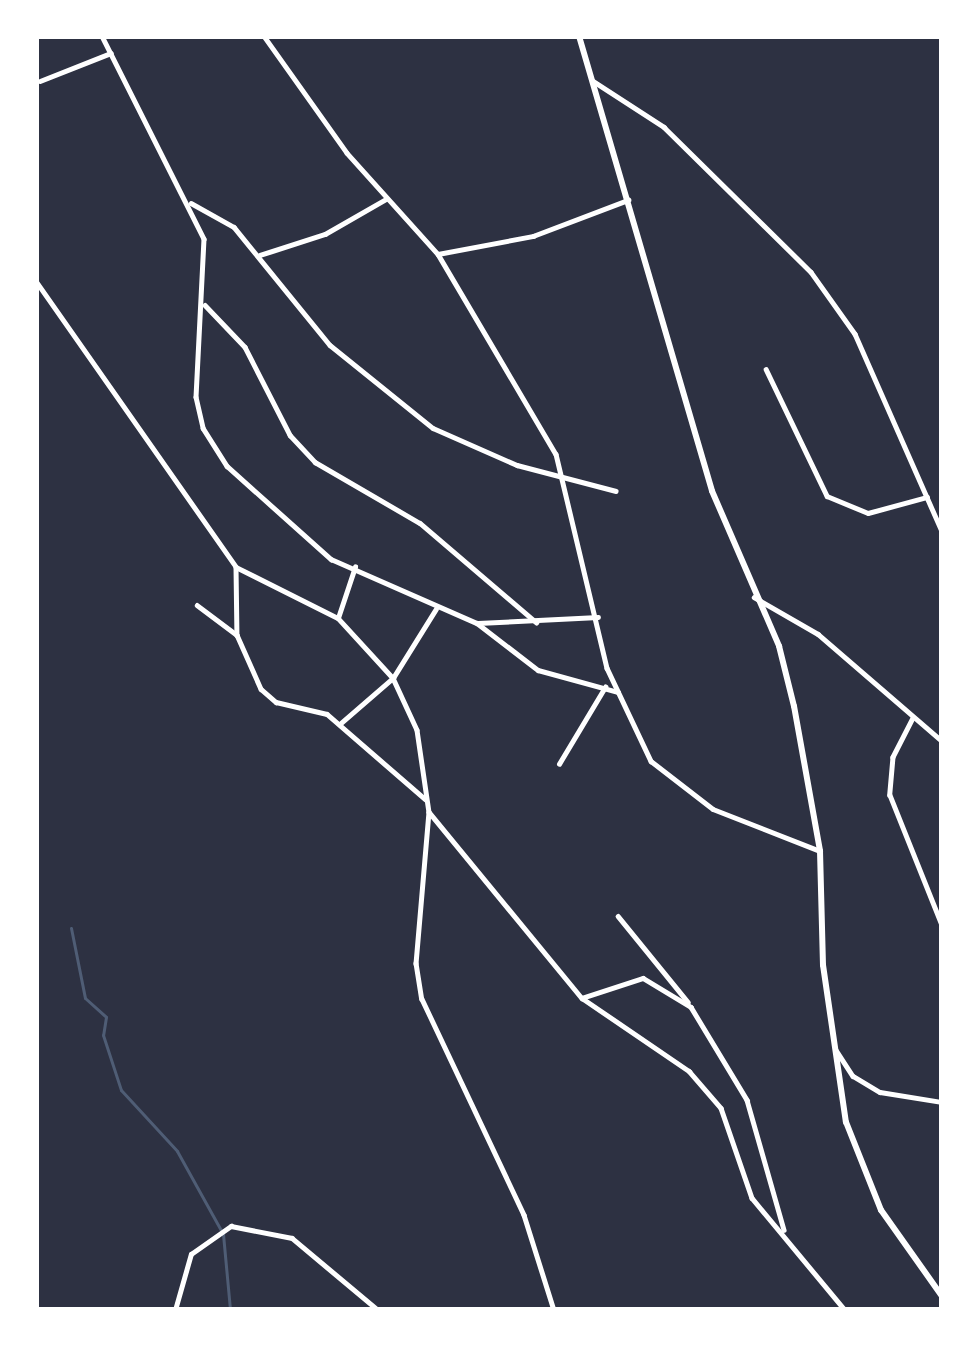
<!DOCTYPE html>
<html>
<head>
<meta charset="utf-8">
<style>
	body { margin:0 }
	#map { position:relative; width:978px; height:1346px; overflow:hidden; background:#2d3142; font-family:Jost,sans-serif }
	div>[style] { position:absolute }
	.stream>* { height:3px; margin:-1.5px; padding:0 1.5px; transform-origin:1.5px; border-radius:1.5px; background:#4f5d75 }
	.minor>* { height:4.5px; margin:-2.25px; padding:0 2.25px; transform-origin:2.25px; border-radius:2.25px; background:#fff }
	.tertiary>* { height:6px; margin:-3px; padding:0 3px; transform-origin:3px; border-radius:3px; background:#fff }
	span { translate:-50% -50%; white-space:nowrap; text-align:center; line-height:1.15; -webkit-text-stroke:9px #fff; paint-order:stroke }
	.frame { position:absolute; inset:0; border:39px solid #fff; pointer-events:none }
</style>
</head>
<body>
<div id="map">
	<div class="stream">
		<div style="left:71px;top:928px;width:71px;rotate:78.7deg"></div>
		<div style="left:85px;top:998px;width:28px;rotate:42deg"></div>
		<div style="left:106px;top:1017px;width:18px;rotate:99deg"></div>
		<div style="left:103px;top:1035px;width:58px;rotate:71.9deg"></div>
		<div style="left:121px;top:1090px;width:83px;rotate:47.4deg"></div>
		<div style="left:177px;top:1151px;width:95px;rotate:61deg"></div>
		<div style="left:223px;top:1234px;width:76px;rotate:84.7deg"></div>
	</div>
	<div class="minor">
		<div style="left:102px;top:36px;width:227px;rotate:63.3deg"></div>
		<div style="left:204px;top:239px;width:158px;rotate:92.9deg"></div>
		<div style="left:196px;top:397px;width:32px;rotate:77deg"></div>
		<div style="left:203px;top:428px;width:45px;rotate:57.7deg"></div>
		<div style="left:227px;top:466px;width:140px;rotate:41.8deg"></div>
		<div style="left:331px;top:559px;width:159px;rotate:23.7deg"></div>
		<div style="left:477px;top:623px;width:77px;rotate:37.6deg"></div>
		<div style="left:538px;top:670px;width:83px;rotate:15.4deg"></div>
		<div style="left:264px;top:36px;width:143px;rotate:54.6deg"></div>
		<div style="left:347px;top:153px;width:136px;rotate:48deg"></div>
		<div style="left:438px;top:254px;width:232px;rotate:59.5deg"></div>
		<div style="left:556px;top:454px;width:220px;rotate:76.6deg"></div>
		<div style="left:607px;top:668px;width:103px;rotate:64.7deg"></div>
		<div style="left:651px;top:761px;width:78px;rotate:37.7deg"></div>
		<div style="left:713px;top:809px;width:115px;rotate:21.4deg"></div>
		<div style="left:40px;top:81px;width:76px;rotate:-21.5deg"></div>
		<div style="left:593px;top:81px;width:85px;rotate:32.9deg"></div>
		<div style="left:664px;top:127px;width:206px;rotate:44.6deg"></div>
		<div style="left:811px;top:272px;width:76px;rotate:54.6deg"></div>
		<div style="left:855px;top:334px;width:215px;rotate:66.2deg"></div>
		<div style="left:191px;top:203px;width:49px;rotate:29.2deg"></div>
		<div style="left:234px;top:227px;width:152px;rotate:50.9deg"></div>
		<div style="left:330px;top:345px;width:132px;rotate:38.9deg"></div>
		<div style="left:433px;top:428px;width:92px;rotate:23.8deg"></div>
		<div style="left:517px;top:465px;width:102px;rotate:14.7deg"></div>
		<div style="left:438px;top:254px;width:97px;rotate:-10.7deg"></div>
		<div style="left:533px;top:236px;width:102px;rotate:-20.8deg"></div>
		<div style="left:260px;top:255px;width:68px;rotate:-17.9deg"></div>
		<div style="left:325px;top:234px;width:70px;rotate:-29.8deg"></div>
		<div style="left:36px;top:281px;width:349px;rotate:55deg"></div>
		<div style="left:236px;top:567px;width:114px;rotate:26.6deg"></div>
		<div style="left:338px;top:618px;width:54px;rotate:-71.6deg"></div>
		<div style="left:205px;top:305px;width:58px;rotate:46.4deg"></div>
		<div style="left:245px;top:347px;width:99px;rotate:62.9deg"></div>
		<div style="left:290px;top:435px;width:37px;rotate:47deg"></div>
		<div style="left:315px;top:462px;width:121px;rotate:30.2deg"></div>
		<div style="left:420px;top:523px;width:153px;rotate:40.5deg"></div>
		<div style="left:766px;top:369px;width:141px;rotate:64.3deg"></div>
		<div style="left:827px;top:496px;width:44px;rotate:22.5deg"></div>
		<div style="left:868px;top:513px;width:61px;rotate:-15.2deg"></div>
		<div style="left:236px;top:567px;width:68px;rotate:89.2deg"></div>
		<div style="left:237px;top:635px;width:59px;rotate:66deg"></div>
		<div style="left:261px;top:689px;width:20px;rotate:41deg"></div>
		<div style="left:276px;top:702px;width:52px;rotate:13.2deg"></div>
		<div style="left:327px;top:714px;width:130px;rotate:40.9deg"></div>
		<div style="left:754px;top:597px;width:74px;rotate:30deg"></div>
		<div style="left:818px;top:634px;width:164px;rotate:40.8deg"></div>
		<div style="left:197px;top:605px;width:50px;rotate:36.9deg"></div>
		<div style="left:338px;top:618px;width:81px;rotate:47.5deg"></div>
		<div style="left:393px;top:678px;width:57px;rotate:65.2deg"></div>
		<div style="left:417px;top:730px;width:83px;rotate:81.7deg"></div>
		<div style="left:429px;top:812px;width:152px;rotate:94.9deg"></div>
		<div style="left:416px;top:963px;width:36px;rotate:81deg"></div>
		<div style="left:422px;top:999px;width:239px;rotate:64.7deg"></div>
		<div style="left:524px;top:1215px;width:100px;rotate:72.5deg"></div>
		<div style="left:478px;top:623px;width:120px;rotate:-2.9deg"></div>
		<div style="left:913px;top:718px;width:44px;rotate:117.1deg"></div>
		<div style="left:893px;top:757px;width:38px;rotate:95deg"></div>
		<div style="left:890px;top:795px;width:140px;rotate:68.2deg"></div>
		<div style="left:341px;top:723px;width:69px;rotate:-40.9deg"></div>
		<div style="left:393px;top:678px;width:81px;rotate:-58.1deg"></div>
		<div style="left:559px;top:764px;width:90px;rotate:-59.1deg"></div>
		<div style="left:429px;top:812px;width:241px;rotate:50.6deg"></div>
		<div style="left:582px;top:998px;width:130px;rotate:34.3deg"></div>
		<div style="left:689px;top:1071px;width:49px;rotate:49.1deg"></div>
		<div style="left:721px;top:1108px;width:95px;rotate:71deg"></div>
		<div style="left:752px;top:1198px;width:146px;rotate:50.3deg"></div>
		<div style="left:618px;top:916px;width:111px;rotate:50.9deg"></div>
		<div style="left:582px;top:998px;width:64px;rotate:-18.2deg"></div>
		<div style="left:643px;top:978px;width:56px;rotate:31.1deg"></div>
		<div style="left:691px;top:1007px;width:109px;rotate:58.9deg"></div>
		<div style="left:747px;top:1100px;width:135px;rotate:74.1deg"></div>
		<div style="left:836px;top:1050px;width:31px;rotate:57deg"></div>
		<div style="left:853px;top:1076px;width:31px;rotate:31deg"></div>
		<div style="left:880px;top:1092px;width:63px;rotate:9.2deg"></div>
		<div style="left:175px;top:1310px;width:58px;rotate:-74.1deg"></div>
		<div style="left:191px;top:1254px;width:49px;rotate:-35deg"></div>
		<div style="left:231px;top:1226px;width:62px;rotate:11.1deg"></div>
		<div style="left:292px;top:1238px;width:112px;rotate:39.9deg"></div>
	</div>
	<div class="tertiary">
		<div style="left:579px;top:36px;width:474px;rotate:73.7deg"></div>
		<div style="left:712px;top:491px;width:169px;rotate:66.6deg"></div>
		<div style="left:779px;top:646px;width:62px;rotate:76deg"></div>
		<div style="left:794px;top:706px;width:147px;rotate:79.8deg"></div>
		<div style="left:820px;top:851px;width:114px;rotate:88.5deg"></div>
		<div style="left:823px;top:965px;width:159px;rotate:81.7deg"></div>
		<div style="left:846px;top:1122px;width:95px;rotate:68.3deg"></div>
		<div style="left:881px;top:1210px;width:105px;rotate:54.7deg"></div>
	</div>
	<div class="frame"></div>
</div>
</body>
</html>
